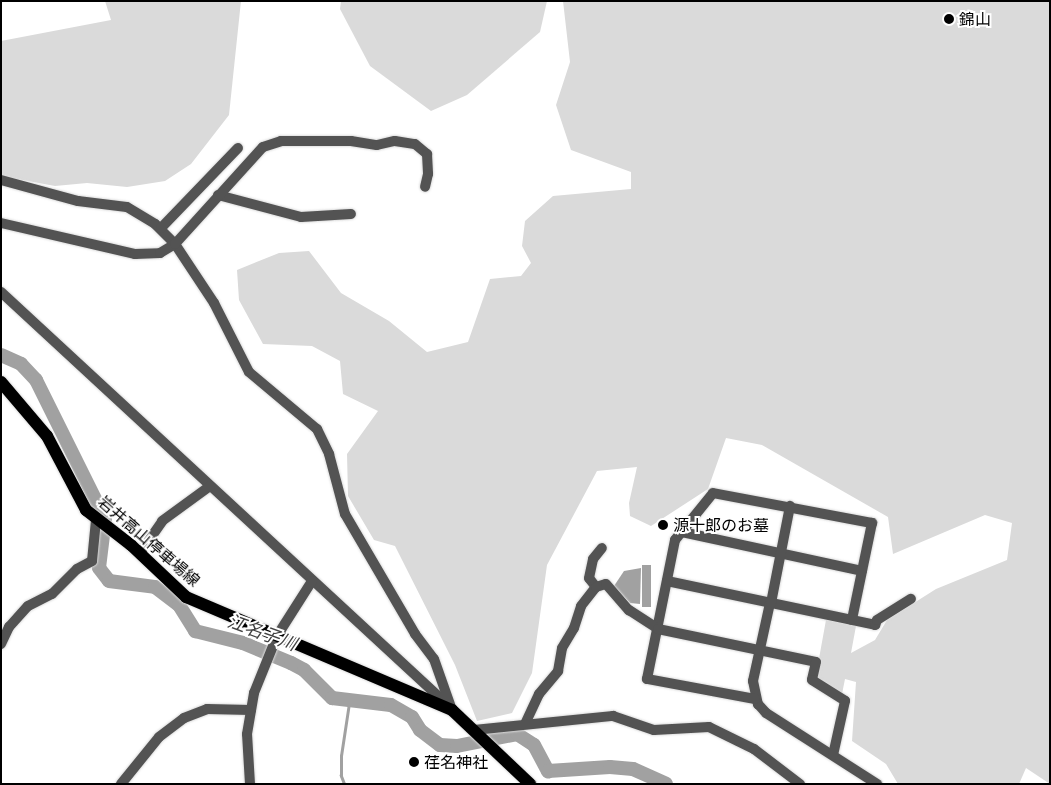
<!DOCTYPE html>
<html>
<head>
<meta charset="utf-8">
<style>
	body { margin:0 }
	#map { position:relative; width:1051px; height:785px; overflow:hidden; background:#fff; font-family:"Asap Condensed","Noto Sans JP",sans-serif }
	div>[style] { position:absolute }
	.green>* { inset:0; background:#dadada }
	.water>* { inset:0; background:#a1a1a1; transform-origin:0 0 }
	.stream>* { height:2.5px; margin:-1.25px; padding:0 1.25px; transform-origin:1.25px; border-radius:1.25px; background:#a1a1a1 }
	.river>* { height:14px; margin:-7px; padding:0 7px; transform-origin:7px; border-radius:7px; background:#a1a1a1 }
	.roads { filter:drop-shadow(0 0 1px #dbdbdb) drop-shadow(0 0 1px #dbdbdb) }
	.minor>* { height:10px; margin:-5px; padding:0 5px; transform-origin:5px; border-radius:5px; background:#535353 }
	.major>* { height:12px; margin:-6px; padding:0 6px; transform-origin:6px; border-radius:6px; background:#000 }
	.dots>* { width:14px; height:14px; translate:-50% -50%; box-sizing:border-box; border:2px solid #fff; border-radius:50% }
	span { translate:-50% -50%; white-space:nowrap; text-align:center; line-height:1.15; -webkit-text-stroke:4px #fff; paint-order:stroke }
	.poi-label { font-size:16px; color:#000 }
	.left { translate:0 -50%; text-align:left }
	.street-label { font-size:16px; color:#000 }
	.water-label { font-size:18px; color:#424242; font-style:italic }
	.frame { position:absolute; inset:0; border:2px solid #000; pointer-events:none }
</style>
</head>
<body>
<div id="map">
	<div class="green">
		<div style="clip-path:polygon(105px 1px,241px 1px,229px 115px,191px 164px,165px 181px,127px 187px,87px 183px,55px 186px,1px 176px,1px 41px,111px 20px)"></div>
		<div style="clip-path:polygon(341px 1px,547px 1px,540px 32px,467px 95px,431px 111px,370px 66px,340px 9px)"></div>
		<div style="clip-path:polygon(563px 1px,1050px 1px,1050px 784px,1026px 768px,1019px 784px,898px 784px,886px 764px,852px 741px,856px 682px,845px 679px,842px 694px,819px 680px,816px 675px,826px 620px,856px 626px,851px 653px,875px 640px,887px 620px,936px 589px,1007px 560px,1012px 523px,985px 515px,893px 554px,888px 517px,762px 445px,726px 438px,708px 489px,651px 526px,630px 516px,629px 503px,637px 467px,597px 471px,547px 565px,532px 673px,512px 713px,477px 721px,455px 665px,395px 546px,374px 540px,348px 496px,347px 454px,378px 411px,343px 394px,340px 361px,312px 346px,263px 344px,239px 300px,237px 270px,279px 253px,309px 251px,341px 293px,389px 321px,427px 352px,468px 342px,490px 279px,521px 276px,531px 263px,522px 246px,525px 221px,553px 196px,631px 189px,631px 172px,571px 150px,556px 105px,570px 62px)"></div>
	</div>
	<div class="water">
		<div style="left:651px;top:565px;width:42px;height:9px;rotate:90deg"></div>
		<div style="clip-path:polygon(641px 568px,640px 604px,630px 603px,614px 586px,624px 571px)"></div>
	</div>
	<div class="stream">
		<div style="left:344px;top:784px;width:9px;rotate:-111deg"></div>
		<div style="left:341px;top:776px;width:20px;rotate:-90deg"></div>
		<div style="left:341px;top:756px;width:54px;rotate:-81.4deg"></div>
	</div>
	<div class="river">
		<div style="left:1px;top:355px;width:22px;rotate:24deg"></div>
		<div style="left:21px;top:364px;width:22px;rotate:47deg"></div>
		<div style="left:36px;top:380px;width:155px;rotate:63.6deg"></div>
		<div style="left:105px;top:519px;width:49px;rotate:97deg"></div>
		<div style="left:99px;top:568px;width:16px;rotate:52deg"></div>
		<div style="left:109px;top:581px;width:46px;rotate:7.4deg"></div>
		<div style="left:155px;top:587px;width:30px;rotate:37deg"></div>
		<div style="left:179px;top:605px;width:31px;rotate:58deg"></div>
		<div style="left:195px;top:631px;width:49px;rotate:14deg"></div>
		<div style="left:243px;top:643px;width:52px;rotate:22.6deg"></div>
		<div style="left:291px;top:663px;width:15px;rotate:28deg"></div>
		<div style="left:304px;top:670px;width:40px;rotate:45deg"></div>
		<div style="left:332px;top:698px;width:59px;rotate:6.8deg"></div>
		<div style="left:391px;top:705px;width:24px;rotate:30deg"></div>
		<div style="left:412px;top:717px;width:15px;rotate:58deg"></div>
		<div style="left:420px;top:730px;width:25px;rotate:37deg"></div>
		<div style="left:440px;top:745px;width:17px;rotate:3deg"></div>
		<div style="left:457px;top:746px;width:61px;rotate:-11.3deg"></div>
		<div style="left:517px;top:734px;width:20px;rotate:33deg"></div>
		<div style="left:534px;top:745px;width:30px;rotate:62deg"></div>
		<div style="left:548px;top:771px;width:62px;rotate:-3.7deg"></div>
		<div style="left:610px;top:767px;width:23px;rotate:5deg"></div>
		<div style="left:633px;top:769px;width:36px;rotate:24deg"></div>
	</div>
	<div class="roads">
		<div class="minor">
			<div style="left:1px;top:180px;width:80px;rotate:15.3deg"></div>
			<div style="left:78px;top:201px;width:49px;rotate:7deg"></div>
			<div style="left:127px;top:207px;width:33px;rotate:31deg"></div>
			<div style="left:155px;top:224px;width:28px;rotate:45deg"></div>
			<div style="left:175px;top:244px;width:71px;rotate:56.5deg"></div>
			<div style="left:214px;top:303px;width:77px;rotate:63.1deg"></div>
			<div style="left:249px;top:372px;width:89px;rotate:40deg"></div>
			<div style="left:317px;top:429px;width:28px;rotate:64deg"></div>
			<div style="left:329px;top:454px;width:62px;rotate:75.1deg"></div>
			<div style="left:345px;top:514px;width:139px;rotate:59.7deg"></div>
			<div style="left:415px;top:634px;width:31px;rotate:53deg"></div>
			<div style="left:434px;top:659px;width:54px;rotate:70.6deg"></div>
			<div style="left:218px;top:195px;width:86px;rotate:14.8deg"></div>
			<div style="left:301px;top:217px;width:50px;rotate:-3.4deg"></div>
			<div style="left:1px;top:223px;width:138px;rotate:13deg"></div>
			<div style="left:135px;top:254px;width:25px;rotate:-2deg"></div>
			<div style="left:160px;top:253px;width:17px;rotate:-31deg"></div>
			<div style="left:175px;top:244px;width:131px;rotate:-47.8deg"></div>
			<div style="left:263px;top:147px;width:19px;rotate:-18deg"></div>
			<div style="left:281px;top:141px;width:70px"></div>
			<div style="left:351px;top:141px;width:26px;rotate:9deg"></div>
			<div style="left:377px;top:145px;width:18px;rotate:-13deg"></div>
			<div style="left:395px;top:141px;width:20px;rotate:9deg"></div>
			<div style="left:415px;top:144px;width:16px;rotate:40deg"></div>
			<div style="left:427px;top:154px;width:20px;rotate:87deg"></div>
			<div style="left:428px;top:174px;width:13px;rotate:103deg"></div>
			<div style="left:161px;top:228px;width:111px;rotate:-46.1deg"></div>
			<div style="left:1px;top:292px;width:611px;rotate:42.75deg"></div>
			<div style="left:682px;top:532px;width:184px;rotate:12.2deg"></div>
			<div style="left:140px;top:553px;width:39px;rotate:-55deg"></div>
			<div style="left:162px;top:521px;width:59px;rotate:-36.1deg"></div>
			<div style="left:667px;top:581px;width:213px;rotate:11.9deg"></div>
			<div style="left:875px;top:625px;width:5px;rotate:-68deg"></div>
			<div style="left:877px;top:620px;width:40px;rotate:-32deg"></div>
			<div style="left:596px;top:587px;width:11px;rotate:-128deg"></div>
			<div style="left:589px;top:578px;width:19px;rotate:-78deg"></div>
			<div style="left:593px;top:559px;width:14px;rotate:-51deg"></div>
			<div style="left:770px;top:603px;width:80px;rotate:102.3deg"></div>
			<div style="left:753px;top:681px;width:24px;rotate:78deg"></div>
			<div style="left:758px;top:704px;width:12px;rotate:48deg"></div>
			<div style="left:766px;top:713px;width:132px;rotate:32.6deg"></div>
			<div style="left:771px;top:603px;width:99px;rotate:-78.9deg"></div>
			<div style="left:1px;top:644px;width:19px;rotate:-65deg"></div>
			<div style="left:9px;top:627px;width:28px;rotate:-48deg"></div>
			<div style="left:28px;top:606px;width:27px;rotate:-27deg"></div>
			<div style="left:52px;top:594px;width:35px;rotate:-45deg"></div>
			<div style="left:77px;top:569px;width:17px;rotate:-28deg"></div>
			<div style="left:92px;top:561px;width:41px;rotate:-84.4deg"></div>
			<div style="left:755px;top:699px;width:110px;rotate:-169.5deg"></div>
			<div style="left:647px;top:679px;width:142px;rotate:-78.6deg"></div>
			<div style="left:675px;top:540px;width:60px;rotate:-51deg"></div>
			<div style="left:713px;top:493px;width:162px;rotate:10.7deg"></div>
			<div style="left:872px;top:523px;width:99px;rotate:101.7deg"></div>
			<div style="left:525px;top:724px;width:33px;rotate:-65deg"></div>
			<div style="left:539px;top:694px;width:30px;rotate:-50deg"></div>
			<div style="left:558px;top:671px;width:23px;rotate:-80deg"></div>
			<div style="left:562px;top:648px;width:23px;rotate:-59deg"></div>
			<div style="left:574px;top:628px;width:23px;rotate:-72deg"></div>
			<div style="left:581px;top:606px;width:24px;rotate:-52deg"></div>
			<div style="left:596px;top:587px;width:10px;rotate:-17deg"></div>
			<div style="left:606px;top:584px;width:35px;rotate:49deg"></div>
			<div style="left:629px;top:610px;width:35px;rotate:33deg"></div>
			<div style="left:658px;top:629px;width:161px;rotate:11.8deg"></div>
			<div style="left:816px;top:662px;width:18px;rotate:103deg"></div>
			<div style="left:812px;top:680px;width:39px;rotate:32deg"></div>
			<div style="left:845px;top:701px;width:55px;rotate:102.5deg"></div>
			<div style="left:474px;top:730px;width:140px;rotate:-5.8deg"></div>
			<div style="left:613px;top:716px;width:43px;rotate:18.9deg"></div>
			<div style="left:654px;top:730px;width:55px;rotate:-3.1deg"></div>
			<div style="left:709px;top:727px;width:50px;rotate:26.1deg"></div>
			<div style="left:754px;top:749px;width:58px;rotate:37.3deg"></div>
			<div style="left:121px;top:784px;width:60px;rotate:-51deg"></div>
			<div style="left:159px;top:737px;width:31px;rotate:-37deg"></div>
			<div style="left:184px;top:718px;width:25px;rotate:-21deg"></div>
			<div style="left:207px;top:709px;width:44px;rotate:1.3deg"></div>
			<div style="left:250px;top:784px;width:50px;rotate:-93.4deg"></div>
			<div style="left:247px;top:734px;width:42px;rotate:-80.3deg"></div>
			<div style="left:254px;top:693px;width:61px;rotate:-68deg"></div>
			<div style="left:277px;top:636px;width:65px;rotate:-57.5deg"></div>
		</div>
		<div class="major">
			<div style="left:1px;top:382px;width:71px;rotate:49.6deg"></div>
			<div style="left:47px;top:436px;width:84px;rotate:62.2deg"></div>
			<div style="left:86px;top:510px;width:57px;rotate:37.9deg"></div>
			<div style="left:131px;top:545px;width:76px;rotate:43.4deg"></div>
			<div style="left:186px;top:597px;width:289px;rotate:23deg"></div>
			<div style="left:452px;top:710px;width:108px;rotate:43.5deg"></div>
		</div>
	</div>
	<div class="dots">
		<div style="left:949px;top:19px;background:#000"></div>
		<div style="left:663px;top:525px;background:#000"></div>
		<div style="left:414px;top:762px;background:#000"></div>
	</div>
	<div class="poi-label">
		<span class="left" style="left:959px;top:19px">錦山</span>
		<span class="left" style="left:673px;top:525px">源十郎のお墓</span>
		<span class="left" style="left:424px;top:762px">荏名神社</span>
	</div>
	<div class="street-label">
		<span style="left:149px;top:541px;rotate:41deg">岩井高山停車場線</span>
	</div>
	<div class="water-label">
		<span style="left:262px;top:633px;rotate:20deg">江名子川</span>
	</div>
	<div class="frame"></div>
</div>
</body>
</html>
